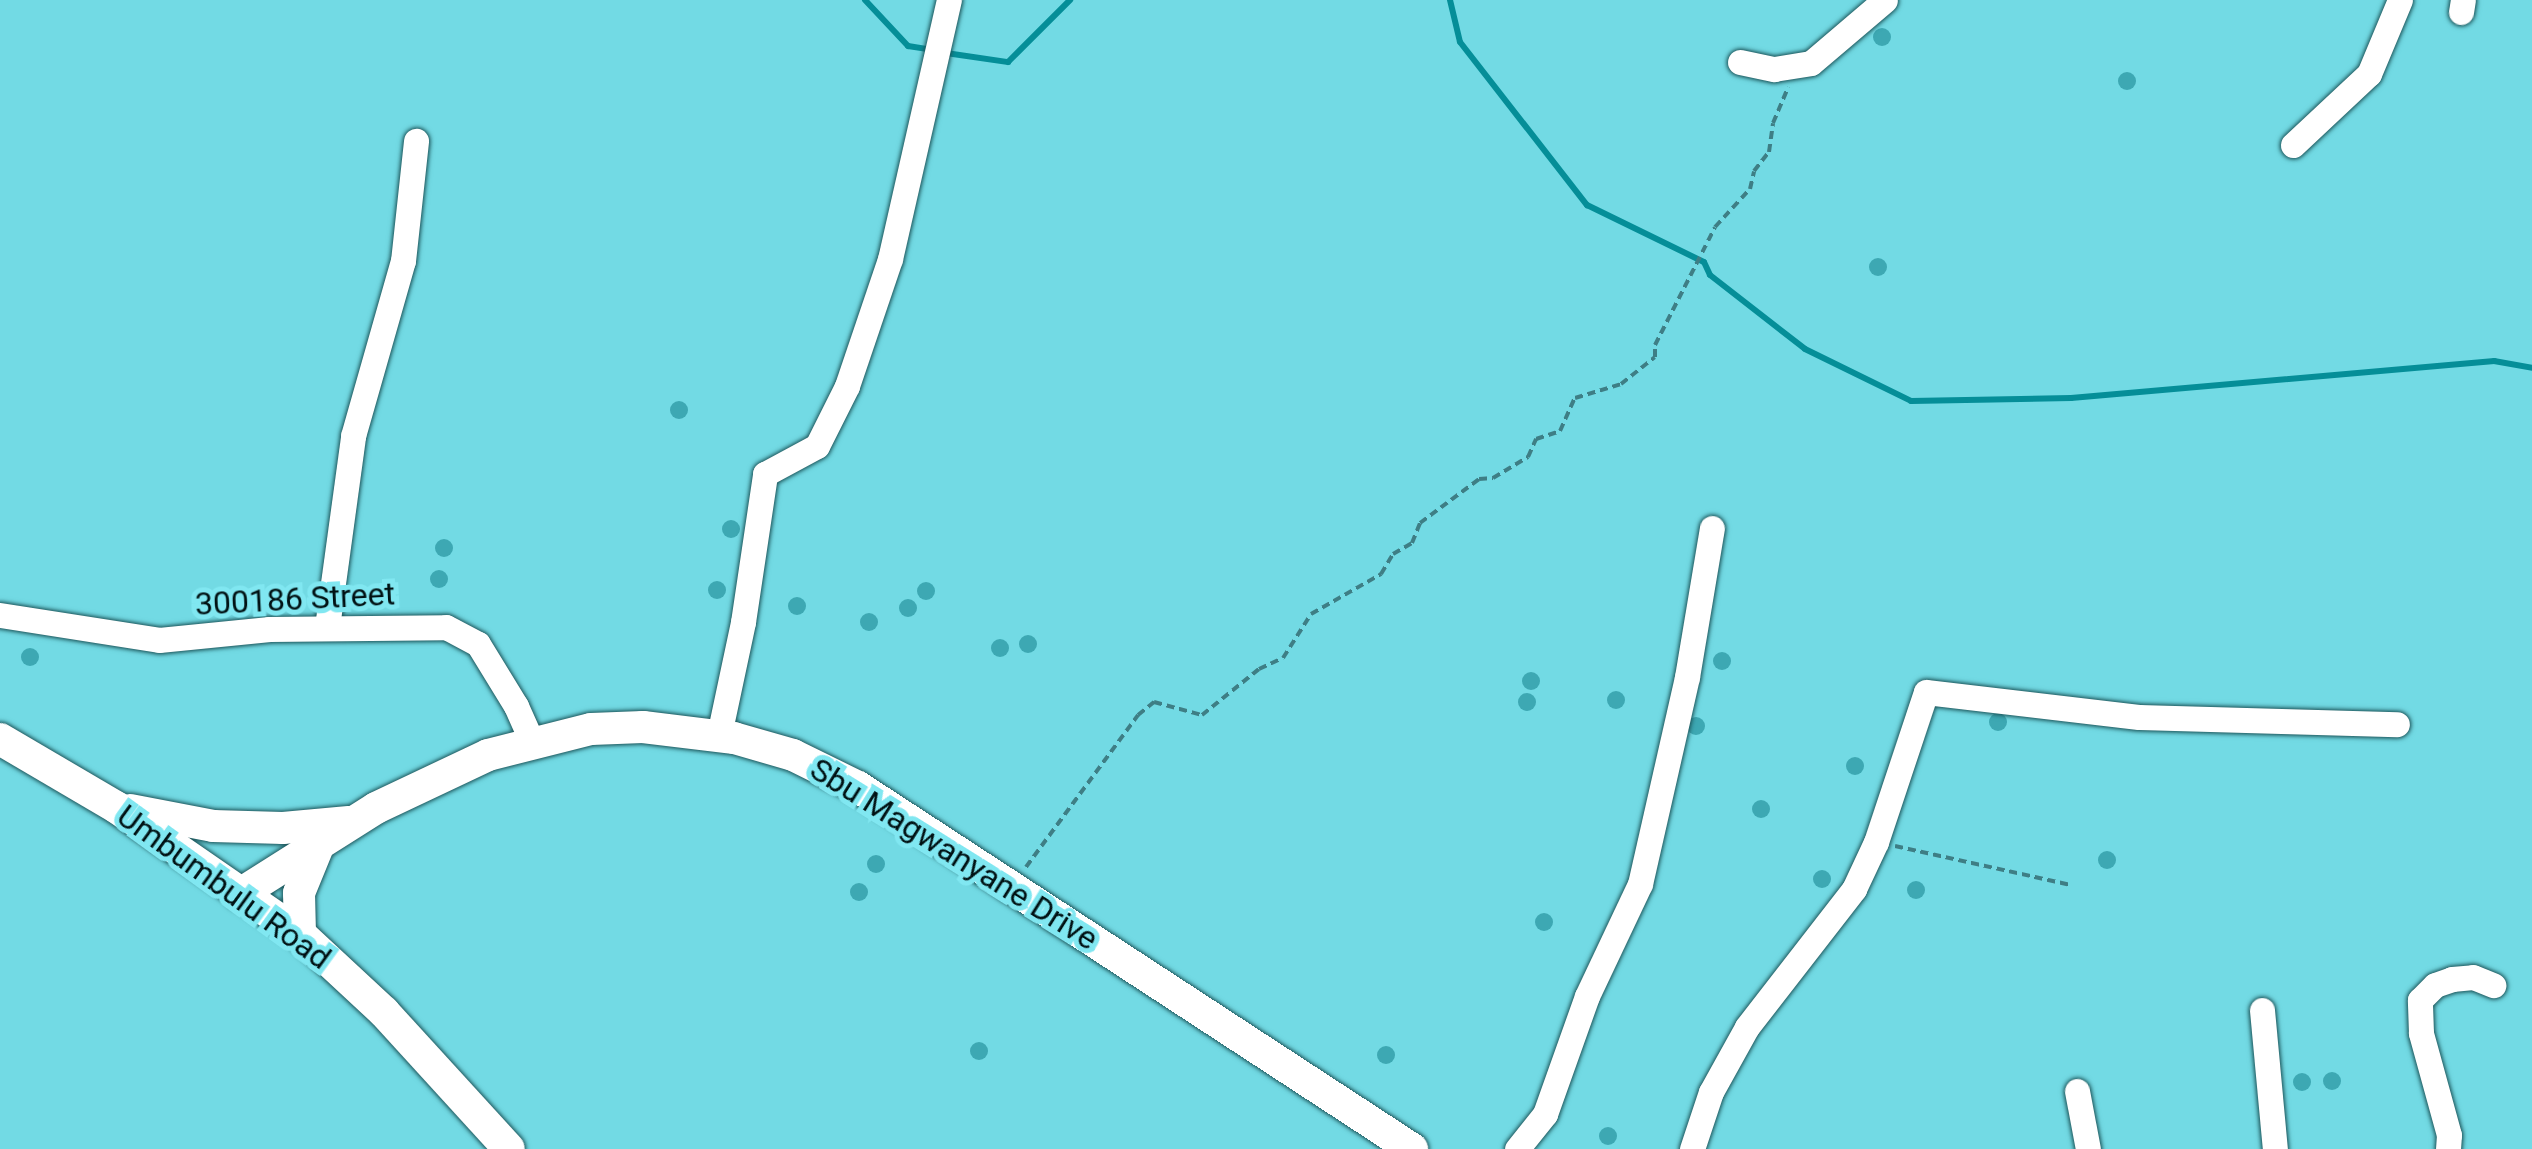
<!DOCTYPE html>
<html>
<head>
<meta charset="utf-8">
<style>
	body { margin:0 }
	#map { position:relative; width:2532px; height:1149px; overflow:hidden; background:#72dae4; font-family:Roboto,sans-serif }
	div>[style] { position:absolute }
	.stream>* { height:6px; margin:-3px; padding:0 3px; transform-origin:3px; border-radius:3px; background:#058e98 }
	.building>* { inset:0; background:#3da8b3 }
	.round { border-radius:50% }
	.path>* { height:4px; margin-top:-2px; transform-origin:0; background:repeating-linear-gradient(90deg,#3e7e85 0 8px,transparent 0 13px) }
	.roads { filter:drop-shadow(0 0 2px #1d565b) drop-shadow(0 0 2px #1d565b) }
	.minor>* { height:25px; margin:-12.5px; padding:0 12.5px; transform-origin:12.5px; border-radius:12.5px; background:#fff }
	.major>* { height:32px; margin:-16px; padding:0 16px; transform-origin:16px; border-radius:16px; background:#fff }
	span { translate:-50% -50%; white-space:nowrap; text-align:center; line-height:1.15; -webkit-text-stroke:10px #80e7f1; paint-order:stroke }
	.street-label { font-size:32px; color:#001113 }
</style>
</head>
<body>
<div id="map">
	<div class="stream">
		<div style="left:865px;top:0;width:63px;rotate:46.9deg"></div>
		<div style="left:908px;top:46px;width:20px;rotate:9deg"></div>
		<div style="left:1450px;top:0;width:43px;rotate:76.6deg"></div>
		<div style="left:1460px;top:42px;width:207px;rotate:52.1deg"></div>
		<div style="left:1587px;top:205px;width:130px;rotate:26deg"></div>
		<div style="left:1704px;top:262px;width:14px;rotate:65deg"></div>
		<div style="left:1710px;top:275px;width:120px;rotate:37.9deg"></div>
		<div style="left:1805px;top:349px;width:118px;rotate:26.1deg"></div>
		<div style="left:1911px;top:401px;width:160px;rotate:-1.1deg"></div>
		<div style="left:2071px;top:398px;width:425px;rotate:-5deg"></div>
		<div style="left:2494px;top:361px;width:39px;rotate:10deg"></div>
		<div style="left:946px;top:53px;width:63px;rotate:8.3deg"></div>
		<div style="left:1008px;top:62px;width:88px;rotate:-45deg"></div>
	</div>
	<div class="building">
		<div class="round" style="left:1873px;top:28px;width:18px;height:18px"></div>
		<div class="round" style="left:2118px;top:72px;width:18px;height:18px"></div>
		<div class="round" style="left:1869px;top:258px;width:18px;height:18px"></div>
		<div class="round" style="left:670px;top:401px;width:18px;height:18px"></div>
		<div class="round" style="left:722px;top:520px;width:18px;height:18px"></div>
		<div class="round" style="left:435px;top:539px;width:18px;height:18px"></div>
		<div class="round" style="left:430px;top:570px;width:18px;height:18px"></div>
		<div class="round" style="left:708px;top:581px;width:18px;height:18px"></div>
		<div class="round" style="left:917px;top:582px;width:18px;height:18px"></div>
		<div class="round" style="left:788px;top:597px;width:18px;height:18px"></div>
		<div class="round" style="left:899px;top:599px;width:18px;height:18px"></div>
		<div class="round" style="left:860px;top:613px;width:18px;height:18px"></div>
		<div class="round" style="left:1019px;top:635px;width:18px;height:18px"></div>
		<div class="round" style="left:991px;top:639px;width:18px;height:18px"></div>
		<div class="round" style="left:21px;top:648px;width:18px;height:18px"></div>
		<div class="round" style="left:1713px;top:652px;width:18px;height:18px"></div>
		<div class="round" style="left:1522px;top:672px;width:18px;height:18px"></div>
		<div class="round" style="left:1607px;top:691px;width:18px;height:18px"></div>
		<div class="round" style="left:1518px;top:693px;width:18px;height:18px"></div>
		<div class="round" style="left:1989px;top:713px;width:18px;height:18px"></div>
		<div class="round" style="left:1687px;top:717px;width:18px;height:18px"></div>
		<div class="round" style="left:1846px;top:757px;width:18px;height:18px"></div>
		<div class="round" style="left:1752px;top:800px;width:18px;height:18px"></div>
		<div class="round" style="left:2098px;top:851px;width:18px;height:18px"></div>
		<div class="round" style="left:867px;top:855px;width:18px;height:18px"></div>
		<div class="round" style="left:1813px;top:870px;width:18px;height:18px"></div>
		<div class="round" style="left:1907px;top:881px;width:18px;height:18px"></div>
		<div class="round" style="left:850px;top:883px;width:18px;height:18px"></div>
		<div class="round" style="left:1535px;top:913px;width:18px;height:18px"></div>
		<div class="round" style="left:970px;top:1042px;width:18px;height:18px"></div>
		<div class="round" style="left:1377px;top:1046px;width:18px;height:18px"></div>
		<div class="round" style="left:2323px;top:1072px;width:18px;height:18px"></div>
		<div class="round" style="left:2293px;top:1073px;width:18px;height:18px"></div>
		<div class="round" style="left:1599px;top:1127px;width:18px;height:18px"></div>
	</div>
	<div class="path">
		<div style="left:1895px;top:846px;width:180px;rotate:12.5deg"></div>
		<div style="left:1026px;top:867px;width:189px;rotate:-53.6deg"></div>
		<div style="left:1138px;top:715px;width:21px;rotate:-39deg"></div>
		<div style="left:1154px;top:702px;width:50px;rotate:15.2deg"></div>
		<div style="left:1202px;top:715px;width:73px;rotate:-38.9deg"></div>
		<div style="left:1259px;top:669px;width:26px;rotate:-25deg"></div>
		<div style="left:1283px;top:658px;width:52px;rotate:-57.5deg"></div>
		<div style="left:1311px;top:614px;width:81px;rotate:-29.7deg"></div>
		<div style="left:1381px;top:574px;width:23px;rotate:-59deg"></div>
		<div style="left:1393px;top:554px;width:22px;rotate:-30deg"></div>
		<div style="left:1412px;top:543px;width:22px;rotate:-68deg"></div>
		<div style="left:1420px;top:523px;width:74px;rotate:-36.7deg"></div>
		<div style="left:1479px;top:479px;width:14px;rotate:-4deg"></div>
		<div style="left:1493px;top:478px;width:41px;rotate:-31deg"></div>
		<div style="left:1528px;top:457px;width:20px;rotate:-66deg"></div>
		<div style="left:1536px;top:439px;width:25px;rotate:-18deg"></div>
		<div style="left:1560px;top:431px;width:36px;rotate:-66deg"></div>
		<div style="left:1575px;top:398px;width:48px;rotate:-16.9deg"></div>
		<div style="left:1621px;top:384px;width:43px;rotate:-38.5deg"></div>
		<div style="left:1655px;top:357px;width:12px;rotate:-90deg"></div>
		<div style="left:1655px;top:345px;width:132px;rotate:-63deg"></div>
		<div style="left:1715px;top:227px;width:52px;rotate:-47.4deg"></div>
		<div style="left:1750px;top:189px;width:18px;rotate:-77deg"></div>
		<div style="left:1754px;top:171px;width:24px;rotate:-52deg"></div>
		<div style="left:1769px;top:152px;width:29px;rotate:-82deg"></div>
		<div style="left:1773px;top:123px;width:39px;rotate:-67deg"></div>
	</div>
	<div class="roads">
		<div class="minor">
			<div style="left:2461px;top:12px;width:12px;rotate:-81deg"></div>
			<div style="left:1740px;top:62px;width:35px;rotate:12deg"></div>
			<div style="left:1774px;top:69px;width:37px;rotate:-9deg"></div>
			<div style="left:1811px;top:63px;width:97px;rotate:-40.4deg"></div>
			<div style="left:2293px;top:145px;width:104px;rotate:-43.1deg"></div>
			<div style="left:2369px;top:74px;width:80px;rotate:-67.3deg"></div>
			<div style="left:0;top:615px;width:161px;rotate:8.9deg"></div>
			<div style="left:159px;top:640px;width:111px;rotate:-5.7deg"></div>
			<div style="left:269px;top:629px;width:177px;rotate:-0.6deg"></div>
			<div style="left:446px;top:627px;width:36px;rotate:28deg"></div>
			<div style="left:478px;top:644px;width:73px;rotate:58.5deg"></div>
			<div style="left:516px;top:706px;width:39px;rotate:66deg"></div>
			<div style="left:327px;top:627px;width:193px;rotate:-82.2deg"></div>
			<div style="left:353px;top:436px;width:182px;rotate:-74.1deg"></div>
			<div style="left:403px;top:261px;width:121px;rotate:-83.8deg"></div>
			<div style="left:719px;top:735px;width:116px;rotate:-78deg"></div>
			<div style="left:743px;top:622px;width:150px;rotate:-81.5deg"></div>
			<div style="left:765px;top:474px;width:59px;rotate:-28.3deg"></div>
			<div style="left:817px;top:446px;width:67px;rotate:-63.4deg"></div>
			<div style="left:847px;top:386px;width:134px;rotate:-71.3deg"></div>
			<div style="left:890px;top:259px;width:266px;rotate:-77.2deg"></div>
			<div style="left:2262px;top:1010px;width:140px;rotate:84.7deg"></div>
			<div style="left:2077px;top:1091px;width:59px;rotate:79.3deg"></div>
			<div style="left:1517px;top:1149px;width:45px;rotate:-51.3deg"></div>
			<div style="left:1545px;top:1114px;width:125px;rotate:-70.4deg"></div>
			<div style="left:1587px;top:996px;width:124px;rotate:-64.7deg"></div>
			<div style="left:1640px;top:884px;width:212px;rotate:-77.2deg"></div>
			<div style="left:1687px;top:677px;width:151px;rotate:-80.5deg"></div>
			<div style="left:1692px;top:1149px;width:60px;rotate:-71.6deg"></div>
			<div style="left:1711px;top:1092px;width:74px;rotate:-61deg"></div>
			<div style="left:1747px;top:1027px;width:175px;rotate:-52.2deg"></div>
			<div style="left:1854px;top:889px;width:52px;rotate:-64.9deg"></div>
			<div style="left:1876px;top:842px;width:158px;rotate:-71.6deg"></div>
			<div style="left:1926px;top:692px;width:214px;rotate:6.7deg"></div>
			<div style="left:2139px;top:717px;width:258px;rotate:1.6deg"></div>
			<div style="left:2448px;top:1149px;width:14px;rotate:-86deg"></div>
			<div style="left:2449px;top:1135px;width:106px;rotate:-105.4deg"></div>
			<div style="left:2421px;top:1033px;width:33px;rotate:-92deg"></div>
			<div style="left:2420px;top:1000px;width:21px;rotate:-45deg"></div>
			<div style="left:2435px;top:985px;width:18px;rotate:-19deg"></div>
			<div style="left:2452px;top:979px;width:21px;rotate:-5deg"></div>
			<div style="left:2473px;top:977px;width:22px;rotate:22deg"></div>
		</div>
		<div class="major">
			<div style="left:0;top:739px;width:134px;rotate:30.4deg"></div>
			<div style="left:116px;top:807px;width:224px;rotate:34.6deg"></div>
			<div style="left:300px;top:934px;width:115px;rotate:42.9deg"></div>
			<div style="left:384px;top:1012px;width:185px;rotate:47.6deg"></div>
			<div style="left:130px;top:810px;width:85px;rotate:10.9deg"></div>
			<div style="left:213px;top:826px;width:70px;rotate:1.6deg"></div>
			<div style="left:283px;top:828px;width:66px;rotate:-5.2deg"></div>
			<div style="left:240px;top:894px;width:161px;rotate:-32.3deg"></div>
			<div style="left:376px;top:808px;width:124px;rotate:-25.3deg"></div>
			<div style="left:488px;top:755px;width:106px;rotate:-14.2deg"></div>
			<div style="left:591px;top:729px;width:52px;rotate:-2.2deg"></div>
			<div style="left:643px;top:727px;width:92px;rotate:6.9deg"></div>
			<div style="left:734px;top:738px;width:61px;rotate:16.1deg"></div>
			<div style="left:793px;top:755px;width:72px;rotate:26.2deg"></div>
			<div style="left:858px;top:787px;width:662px;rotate:33.16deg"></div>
			<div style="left:300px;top:934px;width:41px;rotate:-91.4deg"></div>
			<div style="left:299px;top:893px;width:53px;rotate:-67.8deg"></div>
		</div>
	</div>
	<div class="street-label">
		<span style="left:295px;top:599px;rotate:-3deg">300186 Street</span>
		<span style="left:954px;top:854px;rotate:32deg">Sbu Magwanyane Drive</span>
		<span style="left:224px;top:887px;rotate:36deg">Umbumbulu Road</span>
	</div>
</div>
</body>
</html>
